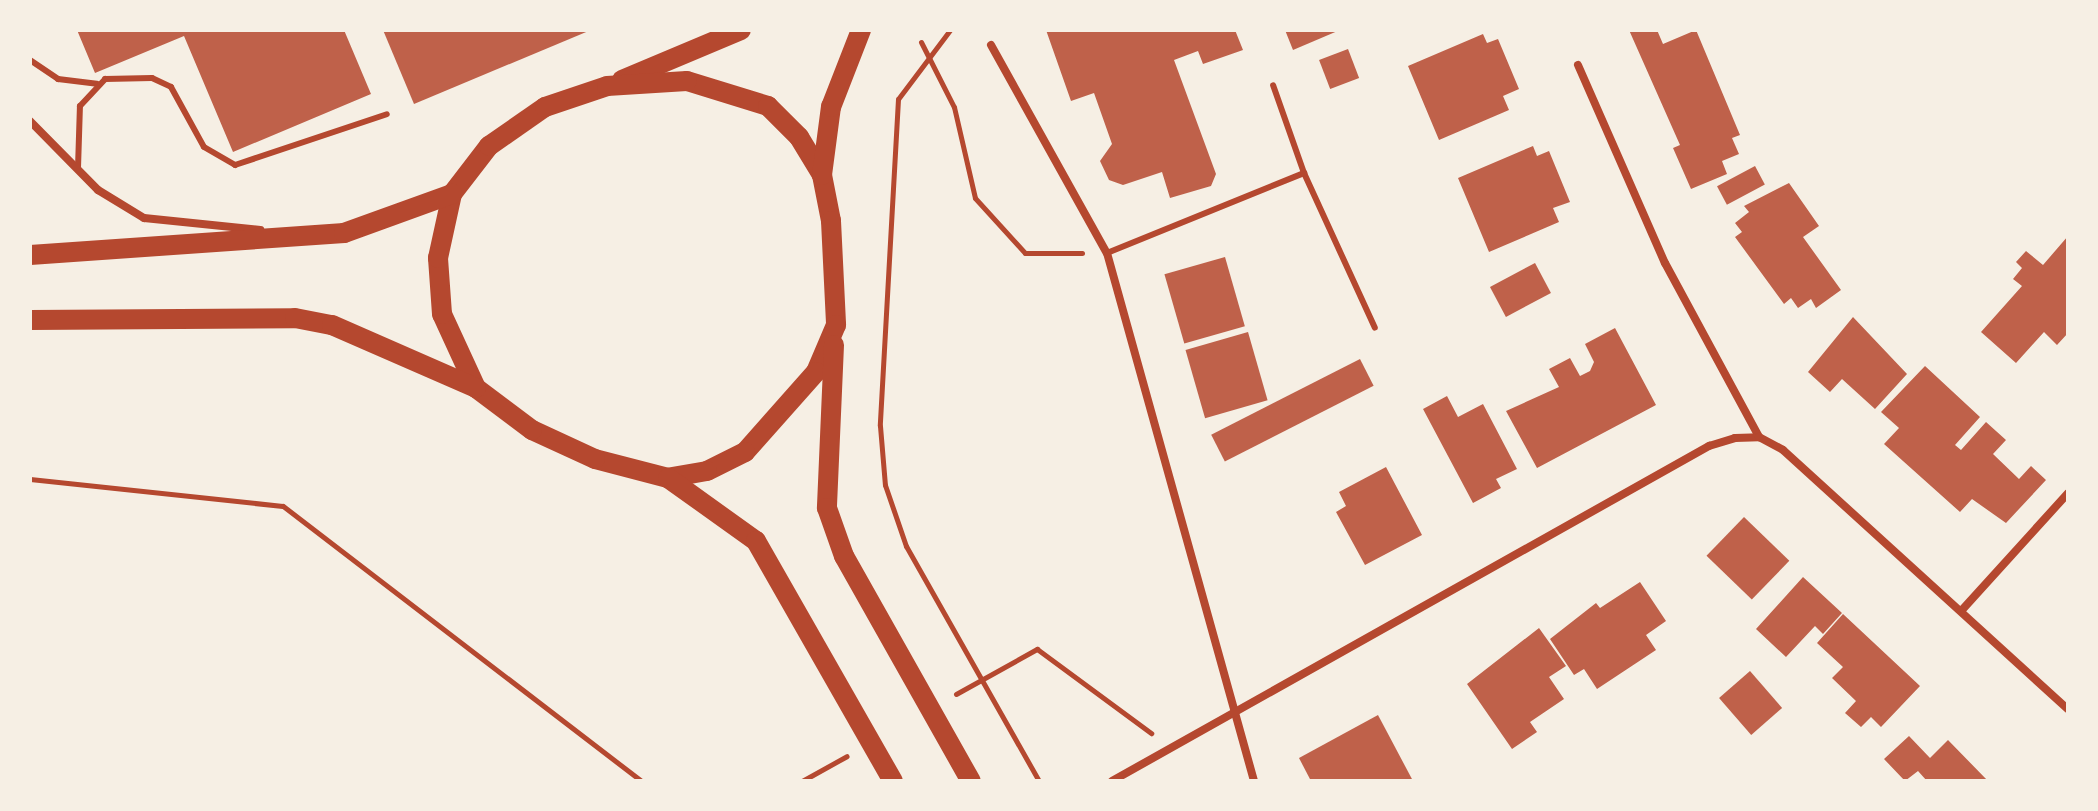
<!DOCTYPE html>
<html>
<head>
<meta charset="utf-8">
<style>
	body { margin:0 }
	#map { position:relative; width:2098px; height:811px; overflow:hidden; background:#f6efe4; font-family:"Varela Round",sans-serif }
	div>[style] { position:absolute }
	.building>* { inset:0; background:#bf614a; transform-origin:0 0 }
	.path>* { height:5px; margin:-2.5px; padding:0 2.5px; transform-origin:2.5px; border-radius:2.5px; background:#b5482f }
	.service>* { height:6px; margin:-3px; padding:0 3px; transform-origin:3px; border-radius:3px; background:#b5482f }
	.minor>* { height:8px; margin:-4px; padding:0 4px; transform-origin:4px; border-radius:4px; background:#b5482f }
	.primary>* { height:20px; margin:-10px; padding:0 10px; transform-origin:10px; border-radius:10px; background:#b5482f }
	span { translate:-50% -50%; white-space:nowrap; text-align:center; line-height:1.15; -webkit-text-stroke:7px #f6efe4; paint-order:stroke }
	.frame { position:absolute; inset:0; border:32px solid #f6efe4; pointer-events:none }
</style>
</head>
<body>
<div id="map">
	<div class="building">
		<div style="clip-path:polygon(77px 30px,344px 30px,371px 94px,233px 152px,184px 36px,95px 73px)"></div>
		<div style="clip-path:polygon(383px 30px,591px 30px,414px 104px)"></div>
		<div style="clip-path:polygon(1046px 30px,1235px 30px,1243px 50px,1203px 64px,1198px 51px,1174px 60px,1216px 174px,1211px 186px,1170px 198px,1162px 172px,1123px 185px,1109px 180px,1100px 161px,1112px 144px,1094px 93px,1071px 101px)"></div>
		<div style="clip-path:polygon(1285px 30px,1340px 30px,1293px 50px)"></div>
		<div style="clip-path:polygon(1629px 30px,1657px 30px,1663px 44px,1696px 30px,1740px 135px,1732px 138px,1739px 154px,1722px 161px,1727px 174px,1691px 189px,1673px 148px,1680px 145px)"></div>
		<div style="clip-path:polygon(1483px 34px,1487px 43px,1498px 39px,1519px 89px,1503px 96px,1509px 110px,1439px 140px,1408px 66px)"></div>
		<div style="left:1348px;top:49px;width:31px;height:31px;rotate:69deg"></div>
		<div style="clip-path:polygon(1533px 146px,1537px 156px,1549px 151px,1570px 202px,1553px 208px,1559px 222px,1489px 252px,1458px 178px)"></div>
		<div style="left:1755px;top:166px;width:21px;height:43px;rotate:62deg"></div>
		<div style="clip-path:polygon(1789px 183px,1819px 226px,1803px 237px,1841px 290px,1816px 308px,1811px 299px,1798px 308px,1791px 298px,1784px 304px,1735px 237px,1742px 232px,1735px 223px,1749px 212px,1744px 206px)"></div>
		<div style="clip-path:polygon(2068px 236px,2068px 333px,2057px 345px,2044px 332px,2016px 363px,1981px 332px,2022px 286px,2013px 279px,2022px 268px,2016px 262px,2026px 251px,2043px 265px)"></div>
		<div style="left:1225px;top:257px;width:72px;height:63px;rotate:74deg"></div>
		<div style="left:1535px;top:263px;width:34px;height:51px;rotate:62deg"></div>
		<div style="clip-path:polygon(1853px 317px,1907px 374px,1875px 409px,1842px 379px,1830px 392px,1808px 372px)"></div>
		<div style="clip-path:polygon(1615px 328px,1656px 405px,1537px 468px,1506px 411px,1559px 387px,1549px 369px,1570px 358px,1580px 376px,1590px 371px,1594px 362px,1585px 344px)"></div>
		<div style="left:1248px;top:332px;width:71px;height:65px;rotate:74deg"></div>
		<div style="left:1360px;top:359px;width:30px;height:167px;rotate:63deg"></div>
		<div style="clip-path:polygon(1925px 366px,1980px 417px,1955px 445px,1961px 450px,1986px 422px,2006px 440px,1993px 454px,2019px 479px,2031px 466px,2046px 480px,2006px 523px,1972px 499px,1960px 512px,1884px 444px,1899px 428px,1881px 412px)"></div>
		<div style="clip-path:polygon(1447px 396px,1458px 417px,1483px 404px,1517px 469px,1496px 479px,1501px 488px,1473px 503px,1423px 409px)"></div>
		<div style="clip-path:polygon(1386px 467px,1422px 535px,1365px 565px,1336px 512px,1346px 506px,1339px 492px)"></div>
		<div style="left:1744px;top:517px;width:63px;height:54px;rotate:44deg"></div>
		<div style="clip-path:polygon(1803px 577px,1842px 613px,1823px 634px,1815px 626px,1786px 657px,1756px 629px)"></div>
		<div style="clip-path:polygon(1640px 582px,1666px 621px,1646px 635px,1656px 650px,1597px 689px,1584px 669px,1574px 675px,1550px 639px,1596px 603px,1600px 608px)"></div>
		<div style="clip-path:polygon(1843px 614px,1920px 686px,1881px 727px,1871px 717px,1861px 727px,1845px 713px,1856px 701px,1832px 678px,1843px 667px,1817px 643px)"></div>
		<div style="clip-path:polygon(1539px 628px,1566px 666px,1549px 677px,1564px 699px,1530px 722px,1537px 732px,1512px 749px,1467px 684px)"></div>
		<div style="left:1750px;top:671px;width:49px;height:41px;rotate:49deg"></div>
		<div style="clip-path:polygon(1378px 715px,1413px 781px,1311px 781px,1299px 758px)"></div>
		<div style="clip-path:polygon(1909px 736px,1930px 758px,1948px 740px,1988px 781px,1927px 781px,1918px 771px,1905px 781px,1884px 759px)"></div>
	</div>
	<div class="path">
		<div style="left:950px;top:30px;width:86px;rotate:127deg"></div>
		<div style="left:898px;top:99px;width:327px;rotate:93.2deg"></div>
		<div style="left:880px;top:426px;width:59px;rotate:85.2deg"></div>
		<div style="left:885px;top:485px;width:65px;rotate:71deg"></div>
		<div style="left:906px;top:546px;width:270px;rotate:60.5deg"></div>
		<div style="left:921px;top:42px;width:73px;rotate:63.1deg"></div>
		<div style="left:954px;top:107px;width:93px;rotate:77deg"></div>
		<div style="left:975px;top:198px;width:74px;rotate:47.7deg"></div>
		<div style="left:1025px;top:253px;width:57px"></div>
		<div style="left:30px;top:479px;width:254px;rotate:6.1deg"></div>
		<div style="left:283px;top:506px;width:451px;rotate:37.5deg"></div>
		<div style="left:956px;top:694px;width:93px;rotate:-29.1deg"></div>
		<div style="left:1037px;top:649px;width:142px;rotate:36.4deg"></div>
		<div style="left:802px;top:781px;width:51px;rotate:-29.1deg"></div>
	</div>
	<div class="service">
		<div style="left:30px;top:60px;width:34px;rotate:34deg"></div>
		<div style="left:58px;top:79px;width:39px;rotate:7deg"></div>
		<div style="left:78px;top:168px;width:62px;rotate:-88.2deg"></div>
		<div style="left:80px;top:106px;width:37px;rotate:-47deg"></div>
		<div style="left:105px;top:79px;width:47px;rotate:-1.2deg"></div>
		<div style="left:152px;top:78px;width:21px;rotate:25deg"></div>
		<div style="left:171px;top:87px;width:68px;rotate:61.2deg"></div>
		<div style="left:204px;top:147px;width:36px;rotate:30deg"></div>
		<div style="left:235px;top:165px;width:160px;rotate:-18.5deg"></div>
		<div style="left:1304px;top:173px;width:170px;rotate:65.4deg"></div>
		<div style="left:1107px;top:253px;width:213px;rotate:-22.1deg"></div>
		<div style="left:1304px;top:173px;width:93px;rotate:-109.4deg"></div>
	</div>
	<div class="minor">
		<div style="left:991px;top:45px;width:238px;rotate:60.9deg"></div>
		<div style="left:1107px;top:253px;width:548px;rotate:74.44deg"></div>
		<div style="left:1578px;top:65px;width:216px;rotate:66.3deg"></div>
		<div style="left:1665px;top:263px;width:198px;rotate:61.6deg"></div>
		<div style="left:30px;top:121px;width:97px;rotate:45.4deg"></div>
		<div style="left:98px;top:190px;width:54px;rotate:31.3deg"></div>
		<div style="left:144px;top:218px;width:117px;rotate:5.9deg"></div>
		<div style="left:1962px;top:610px;width:158px;rotate:-47.8deg"></div>
		<div style="left:1112px;top:781px;width:685px;rotate:-29.3deg"></div>
		<div style="left:1709px;top:446px;width:27px;rotate:-17deg"></div>
		<div style="left:1735px;top:438px;width:24px;rotate:-2deg"></div>
		<div style="left:1759px;top:437px;width:27px;rotate:28deg"></div>
		<div style="left:1783px;top:450px;width:385px;rotate:42.3deg"></div>
	</div>
	<div class="primary">
		<div style="left:622px;top:80px;width:129px;rotate:-22.8deg"></div>
		<div style="left:687px;top:81px;width:85px;rotate:17.2deg"></div>
		<div style="left:768px;top:106px;width:44px;rotate:45deg"></div>
		<div style="left:799px;top:137px;width:44px;rotate:58.8deg"></div>
		<div style="left:822px;top:175px;width:47px;rotate:78.9deg"></div>
		<div style="left:831px;top:221px;width:104px;rotate:87.2deg"></div>
		<div style="left:836px;top:325px;width:51px;rotate:113.1deg"></div>
		<div style="left:816px;top:372px;width:107px;rotate:131.6deg"></div>
		<div style="left:745px;top:452px;width:42px;rotate:153.4deg"></div>
		<div style="left:707px;top:471px;width:40px;rotate:170deg"></div>
		<div style="left:668px;top:478px;width:75px;rotate:-165.4deg"></div>
		<div style="left:595px;top:459px;width:69px;rotate:-155.3deg"></div>
		<div style="left:532px;top:430px;width:70px;rotate:-143.1deg"></div>
		<div style="left:476px;top:388px;width:81px;rotate:-114.7deg"></div>
		<div style="left:442px;top:314px;width:56px;rotate:-94.1deg"></div>
		<div style="left:438px;top:258px;width:66px;rotate:-77.7deg"></div>
		<div style="left:452px;top:194px;width:61px;rotate:-52.4deg"></div>
		<div style="left:489px;top:146px;width:68px;rotate:-34.9deg"></div>
		<div style="left:545px;top:107px;width:65px;rotate:-18.7deg"></div>
		<div style="left:607px;top:86px;width:80px;rotate:-3.6deg"></div>
		<div style="left:822px;top:175px;width:69px;rotate:-82.5deg"></div>
		<div style="left:831px;top:107px;width:83px;rotate:-68.7deg"></div>
		<div style="left:30px;top:255px;width:315px;rotate:-4deg"></div>
		<div style="left:344px;top:233px;width:115px;rotate:-19.9deg"></div>
		<div style="left:30px;top:320px;width:265px;rotate:-0.4deg"></div>
		<div style="left:295px;top:318px;width:38px;rotate:11deg"></div>
		<div style="left:332px;top:325px;width:157px;rotate:23.6deg"></div>
		<div style="left:834px;top:345px;width:163px;rotate:92.5deg"></div>
		<div style="left:827px;top:508px;width:51px;rotate:70.5deg"></div>
		<div style="left:844px;top:556px;width:258px;rotate:60.6deg"></div>
		<div style="left:668px;top:478px;width:108px;rotate:35.6deg"></div>
		<div style="left:756px;top:541px;width:276px;rotate:60.3deg"></div>
	</div>
	<div class="frame"></div>
</div>
</body>
</html>
